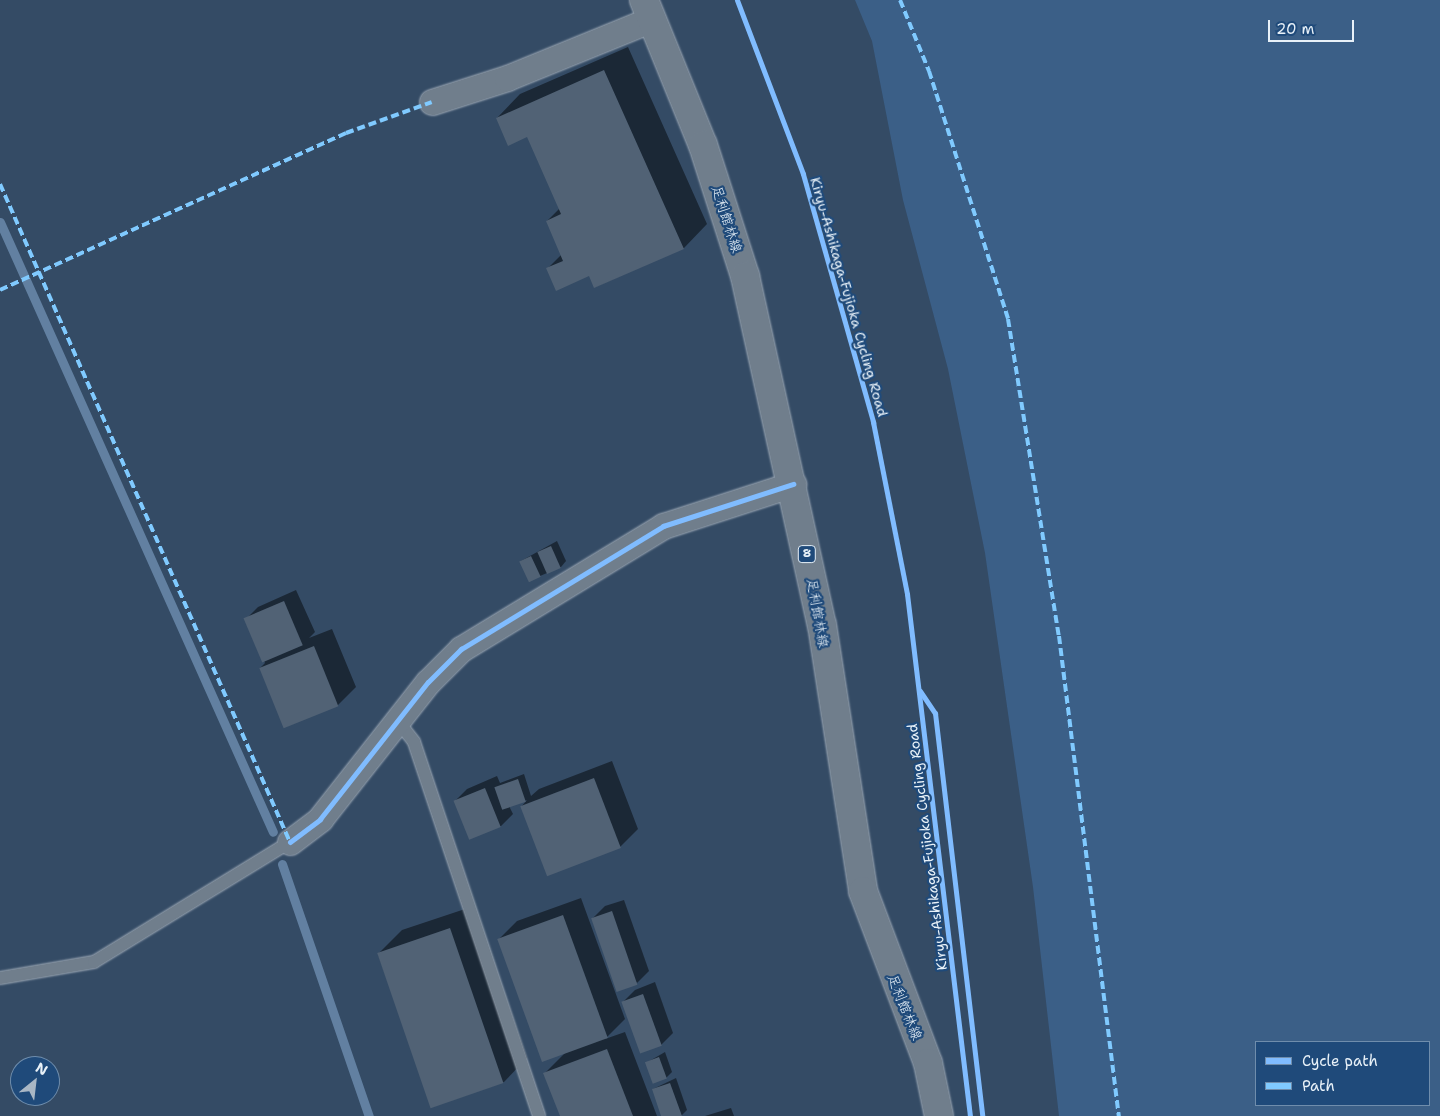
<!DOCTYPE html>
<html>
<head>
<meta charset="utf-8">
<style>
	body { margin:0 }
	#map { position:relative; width:1440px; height:1116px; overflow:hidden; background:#344b65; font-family:"Shantell Sans","Klee One",sans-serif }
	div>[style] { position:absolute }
	.green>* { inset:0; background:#3b5f87 }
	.shadow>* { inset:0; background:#0007 }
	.stream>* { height:9px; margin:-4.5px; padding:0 4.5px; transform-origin:4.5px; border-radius:4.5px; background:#6280a1 }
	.building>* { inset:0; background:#516275; transform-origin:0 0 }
	.roads { filter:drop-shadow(0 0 1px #9aa6b3) drop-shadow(0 0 1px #9aa6b3) }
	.service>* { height:12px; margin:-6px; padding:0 6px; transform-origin:6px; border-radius:6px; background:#707e8c }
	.minor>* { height:25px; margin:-12.5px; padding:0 12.5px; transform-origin:12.5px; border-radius:12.5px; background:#707e8c }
	.primary>* { height:28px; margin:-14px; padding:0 14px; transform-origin:14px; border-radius:14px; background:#707e8c }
	.quiet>* { height:4px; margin-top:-2px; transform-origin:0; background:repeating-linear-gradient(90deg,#80caff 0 8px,transparent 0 12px) }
	.cycleway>* { height:5px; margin:-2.5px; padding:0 2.5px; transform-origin:2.5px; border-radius:2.5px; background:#80bcff }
	span { translate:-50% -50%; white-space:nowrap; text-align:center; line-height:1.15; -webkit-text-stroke:4.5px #1f4a7a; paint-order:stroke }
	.shield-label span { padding:1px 4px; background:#1f4a7a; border:1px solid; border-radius:4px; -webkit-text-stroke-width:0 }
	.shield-label { font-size:12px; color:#e8f1f8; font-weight:700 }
	.street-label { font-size:14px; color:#e8f1f8 }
	.legend { position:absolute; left:1255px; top:1041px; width:175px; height:65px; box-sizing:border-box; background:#1f4a7a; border:1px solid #6f8dac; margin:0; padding:6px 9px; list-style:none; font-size:15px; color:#e8f1f8 }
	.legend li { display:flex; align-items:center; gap:10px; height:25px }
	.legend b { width:25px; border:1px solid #6f8dac }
	.north { position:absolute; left:10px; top:1056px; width:50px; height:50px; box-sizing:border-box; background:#1f4a7a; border:1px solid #6f8dac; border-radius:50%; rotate:29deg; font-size:14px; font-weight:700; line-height:20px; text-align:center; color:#e8f1f8 }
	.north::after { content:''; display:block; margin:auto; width:18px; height:22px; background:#a9b7c5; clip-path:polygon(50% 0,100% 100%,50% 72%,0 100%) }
	.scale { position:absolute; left:1268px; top:20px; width:86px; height:22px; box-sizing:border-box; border:2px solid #e8f1f8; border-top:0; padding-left:6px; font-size:15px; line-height:18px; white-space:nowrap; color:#e8f1f8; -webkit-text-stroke:4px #1f4a7a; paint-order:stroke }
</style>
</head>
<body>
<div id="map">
	<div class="green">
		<div style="clip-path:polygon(evenodd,855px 0,1440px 0,1440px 1116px,1059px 1116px,1033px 887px,985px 553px,948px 369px,903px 200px,872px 41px,855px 0,1256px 1042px,1429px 1042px,1429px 1105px,1256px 1105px,1256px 1042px)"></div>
	</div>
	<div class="shadow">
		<div style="clip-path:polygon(628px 47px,707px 224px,684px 248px,595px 287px,590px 274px,548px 268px,562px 254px,547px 221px,560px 208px,528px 136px,497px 118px,520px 94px)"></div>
		<div style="clip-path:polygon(557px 541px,566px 561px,561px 567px,540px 576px,521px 561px)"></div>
		<div style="clip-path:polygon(296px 590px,315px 632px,309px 638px,332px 629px,356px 687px,338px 705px,284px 726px,260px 668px,265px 663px,246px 619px,258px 607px)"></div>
		<div style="clip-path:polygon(612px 761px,638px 829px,620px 847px,521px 807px,527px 800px,509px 806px,513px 814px,501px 826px,471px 838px,455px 801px,467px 789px,497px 776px,500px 783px,524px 774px,531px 796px,539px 789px)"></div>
		<div style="clip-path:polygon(581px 898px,625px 1019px,605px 1039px,625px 1032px,657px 1116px,561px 1116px,545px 1073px,566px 1052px,499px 939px,517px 921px)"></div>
		<div style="clip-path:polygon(624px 900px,649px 971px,637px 983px,593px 918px,605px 906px)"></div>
		<div style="clip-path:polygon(474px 906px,527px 1058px,504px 1082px,432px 1107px,378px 954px,402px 930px)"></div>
		<div style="clip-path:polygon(655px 982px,673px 1033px,661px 1045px,623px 1002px,635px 990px)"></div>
		<div style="clip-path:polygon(665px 1052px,672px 1072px,666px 1078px,646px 1063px)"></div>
		<div style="clip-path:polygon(676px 1078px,687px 1110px,681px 1116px,663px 1116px,653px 1089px)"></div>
		<div style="clip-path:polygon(731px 1108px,734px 1116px,705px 1116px)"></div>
	</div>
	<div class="stream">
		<div style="left:0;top:222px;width:668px;rotate:65.89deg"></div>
		<div style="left:282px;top:864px;width:267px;rotate:71deg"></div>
	</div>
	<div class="building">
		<div style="clip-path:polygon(604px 70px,684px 249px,594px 288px,589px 276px,556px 291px,546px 268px,563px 261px,546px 221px,561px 214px,527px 137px,508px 146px,496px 118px)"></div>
		<div style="left:551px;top:546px;width:24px;height:15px;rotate:66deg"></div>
		<div style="left:531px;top:556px;width:23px;height:13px;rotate:65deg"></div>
		<div style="left:284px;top:601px;width:48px;height:44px;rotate:67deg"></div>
		<div style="left:314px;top:646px;width:65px;height:59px;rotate:68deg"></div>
		<div style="left:594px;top:778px;width:75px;height:79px;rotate:69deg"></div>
		<div style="left:518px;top:779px;width:24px;height:25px;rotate:71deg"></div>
		<div style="left:485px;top:788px;width:42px;height:34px;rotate:68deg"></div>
		<div style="left:612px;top:911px;width:78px;height:22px;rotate:71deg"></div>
		<div style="left:563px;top:915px;width:131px;height:70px;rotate:70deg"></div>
		<div style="left:450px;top:928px;width:164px;height:77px;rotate:71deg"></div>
		<div style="left:643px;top:994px;width:55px;height:23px;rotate:70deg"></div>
		<div style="clip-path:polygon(607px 1049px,633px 1116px,560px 1116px,543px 1073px)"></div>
		<div style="left:659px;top:1057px;width:23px;height:15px;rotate:70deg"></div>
		<div style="clip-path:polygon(670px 1083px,682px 1116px,661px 1116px,652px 1089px)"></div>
	</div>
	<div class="roads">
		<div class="service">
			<div style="left:397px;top:720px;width:28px;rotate:52deg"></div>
			<div style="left:414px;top:742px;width:394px;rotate:71.5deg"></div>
			<div style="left:0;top:978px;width:95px;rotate:-9.7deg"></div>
			<div style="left:94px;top:962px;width:230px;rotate:-31.5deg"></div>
		</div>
		<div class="minor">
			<div style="left:432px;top:102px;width:79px;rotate:-17.7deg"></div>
			<div style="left:507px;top:78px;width:157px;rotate:-22.1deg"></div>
			<div style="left:290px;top:842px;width:38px;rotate:-37deg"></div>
			<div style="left:320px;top:819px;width:174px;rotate:-51.8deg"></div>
			<div style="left:428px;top:682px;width:47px;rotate:-45deg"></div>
			<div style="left:461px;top:649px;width:237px;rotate:-31.3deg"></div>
			<div style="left:663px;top:526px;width:137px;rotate:-17.9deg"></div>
		</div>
		<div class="primary">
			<div style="left:644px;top:0;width:157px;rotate:67.9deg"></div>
			<div style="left:703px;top:145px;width:138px;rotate:72.2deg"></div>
			<div style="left:745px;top:276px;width:357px;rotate:77.6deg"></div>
			<div style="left:822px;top:625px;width:269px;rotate:81.2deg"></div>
			<div style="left:863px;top:891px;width:184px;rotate:69.3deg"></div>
			<div style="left:928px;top:1063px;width:54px;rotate:78.3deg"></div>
		</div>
	</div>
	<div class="quiet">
		<div style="left:900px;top:0;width:77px;rotate:67.8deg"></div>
		<div style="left:929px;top:71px;width:260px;rotate:72.3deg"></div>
		<div style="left:1008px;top:319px;width:321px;rotate:80.9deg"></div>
		<div style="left:1059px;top:636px;width:484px;rotate:82.9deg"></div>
		<div style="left:0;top:184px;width:719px;rotate:66.22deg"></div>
		<div style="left:0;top:290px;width:380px;rotate:-24.4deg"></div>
		<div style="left:346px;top:133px;width:91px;rotate:-19.8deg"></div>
	</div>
	<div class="cycleway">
		<div style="left:737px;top:0;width:186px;rotate:69.2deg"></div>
		<div style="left:803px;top:174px;width:258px;rotate:74.2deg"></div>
		<div style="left:873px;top:422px;width:175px;rotate:78.8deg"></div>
		<div style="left:907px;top:594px;width:526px;rotate:83.12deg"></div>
		<div style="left:920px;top:691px;width:27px;rotate:56deg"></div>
		<div style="left:935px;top:713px;width:406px;rotate:83.3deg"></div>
		<div style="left:290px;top:842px;width:38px;rotate:-37deg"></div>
		<div style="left:320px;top:819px;width:174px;rotate:-51.8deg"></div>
		<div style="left:428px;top:682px;width:47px;rotate:-45deg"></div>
		<div style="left:461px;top:649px;width:237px;rotate:-31.3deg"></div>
		<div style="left:663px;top:526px;width:137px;rotate:-17.9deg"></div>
	</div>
	<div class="shield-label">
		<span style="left:807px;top:554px">8</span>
	</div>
	<div class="street-label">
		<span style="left:727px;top:219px;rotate:72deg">足利館林線</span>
		<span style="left:849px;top:297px;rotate:74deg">Kiryu-Ashikaga-Fujioka Cycling Road</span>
		<span style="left:818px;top:613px;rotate:80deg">足利館林線</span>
		<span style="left:927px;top:847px;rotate:-97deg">Kiryu-Ashikaga-Fujioka Cycling Road</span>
		<span style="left:905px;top:1007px;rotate:68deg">足利館林線</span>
	</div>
	<ul class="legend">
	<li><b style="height:6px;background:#80bcff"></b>Cycle path</li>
	<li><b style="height:6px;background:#80caff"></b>Path</li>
	</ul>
	<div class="north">N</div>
	<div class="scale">20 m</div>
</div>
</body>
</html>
